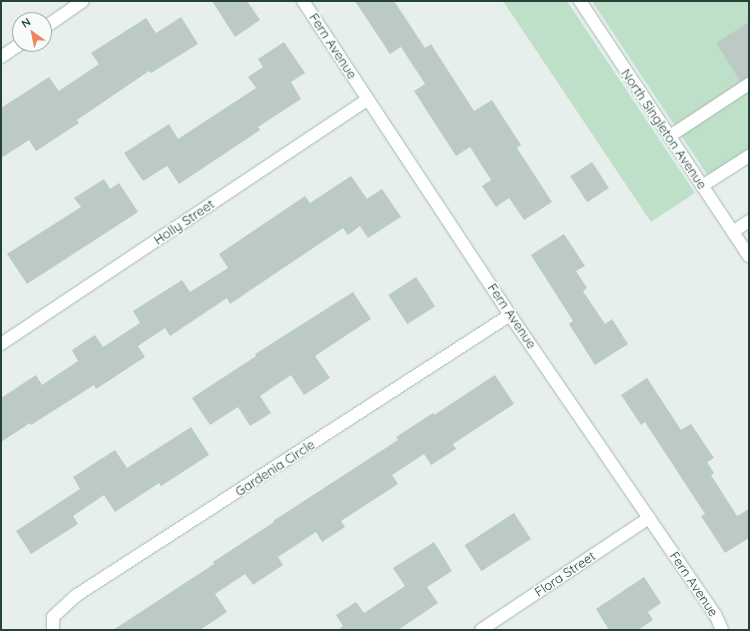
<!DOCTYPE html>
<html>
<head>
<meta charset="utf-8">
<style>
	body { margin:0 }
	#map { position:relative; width:750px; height:631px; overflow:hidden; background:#e6efeb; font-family:Quicksand,sans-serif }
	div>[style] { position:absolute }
	.green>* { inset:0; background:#bfe0c8 }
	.building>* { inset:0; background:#bbcac4; transform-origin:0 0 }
	.roads { filter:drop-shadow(0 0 1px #a8b8b2) drop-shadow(0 0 1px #a8b8b2) }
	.minor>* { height:12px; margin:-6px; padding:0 6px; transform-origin:6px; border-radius:6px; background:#fff }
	span { translate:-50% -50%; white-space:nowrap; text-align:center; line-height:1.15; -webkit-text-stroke:3.5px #f7fbf9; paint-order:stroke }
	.street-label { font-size:13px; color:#24423a }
	.frame { position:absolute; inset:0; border:2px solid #24423a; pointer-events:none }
	.north { position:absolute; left:12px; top:12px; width:40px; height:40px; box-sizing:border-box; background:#f7fbf9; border:1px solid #a3b1ad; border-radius:50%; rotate:327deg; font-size:11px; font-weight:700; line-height:16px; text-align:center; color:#24423a }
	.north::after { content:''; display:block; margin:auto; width:14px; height:18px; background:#f4845f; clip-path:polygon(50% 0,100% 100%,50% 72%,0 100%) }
</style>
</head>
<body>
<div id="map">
	<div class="green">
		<div style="clip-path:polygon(503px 1px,567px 1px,695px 193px,651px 222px)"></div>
		<div style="clip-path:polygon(592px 1px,749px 1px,749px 157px,712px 182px)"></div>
	</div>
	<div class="building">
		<div style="clip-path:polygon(212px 1px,247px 1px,260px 20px,235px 37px)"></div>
		<div style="clip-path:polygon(355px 1px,394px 1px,425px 48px,431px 44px,474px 111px,492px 100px,521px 145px,517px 148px,552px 202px,524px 220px,509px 198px,496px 207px,482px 186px,491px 180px,470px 147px,456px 156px,414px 91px,425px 84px,401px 47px,390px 54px)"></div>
		<div style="clip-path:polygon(181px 17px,198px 44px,151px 73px,149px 71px,77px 120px,79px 123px,36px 151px,29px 140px,1px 158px,1px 108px,49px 77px,59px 91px,99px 64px,91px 53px,146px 18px,156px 33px)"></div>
		<div style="clip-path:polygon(749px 22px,749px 77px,740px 81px,716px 43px)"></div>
		<div style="clip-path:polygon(284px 42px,305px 73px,291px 82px,301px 99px,258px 127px,260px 130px,179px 184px,167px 166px,143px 181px,124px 153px,169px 124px,178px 139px,256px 88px,248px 77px,263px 67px,258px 59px)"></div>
		<div style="left:592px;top:162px;width:31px;height:26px;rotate:57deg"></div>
		<div style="clip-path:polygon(351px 176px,367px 199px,382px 189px,401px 217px,368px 238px,360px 226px,348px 235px,343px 228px,230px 304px,227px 298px,170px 336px,165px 328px,138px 346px,145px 357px,96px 389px,94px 385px,31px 425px,30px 423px,1px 442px,1px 398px,36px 375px,42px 385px,78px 361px,72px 350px,95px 335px,103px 347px,140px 323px,133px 311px,182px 280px,190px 292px,228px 268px,219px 254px,305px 196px,310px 203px)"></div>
		<div style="clip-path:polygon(104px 179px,110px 189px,119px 183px,138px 212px,27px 284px,7px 254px,81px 207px,74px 198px)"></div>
		<div style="clip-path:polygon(564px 234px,585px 266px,576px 271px,587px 288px,583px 291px,605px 324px,612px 319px,628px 344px,595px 365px,569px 324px,573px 321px,531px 255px)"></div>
		<div style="left:416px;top:277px;width:35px;height:33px;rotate:57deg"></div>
		<div style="clip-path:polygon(353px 292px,371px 319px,315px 356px,330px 378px,304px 395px,291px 375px,260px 396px,271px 413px,250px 426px,238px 407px,210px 425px,192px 398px,256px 356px,255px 354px)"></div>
		<div style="clip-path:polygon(495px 375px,514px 404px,453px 444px,456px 449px,431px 465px,424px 454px,392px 475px,398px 484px,341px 521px,345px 527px,322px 542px,316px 532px,278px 557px,283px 565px,253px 585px,245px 574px,215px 594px,227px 612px,200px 630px,113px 630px,214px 564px,213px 562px,274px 522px,273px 521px,398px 440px,396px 437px,433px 413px,434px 415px)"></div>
		<div style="clip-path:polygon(647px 378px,681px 430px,691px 424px,714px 458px,707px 462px,714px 473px,711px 475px,737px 516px,749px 509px,749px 538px,725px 553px,701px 516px,705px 514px,645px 422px,641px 425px,621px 395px)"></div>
		<div style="clip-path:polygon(191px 427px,209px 455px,161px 486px,159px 483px,115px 512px,104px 495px,73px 516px,78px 524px,31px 554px,16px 531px,80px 489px,73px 477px,115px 450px,127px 468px)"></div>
		<div style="left:514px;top:513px;width:31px;height:59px;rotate:57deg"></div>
		<div style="clip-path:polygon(434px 542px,452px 571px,427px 587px,438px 603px,398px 630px,338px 630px,343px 626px,336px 615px,356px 602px,364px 613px,405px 586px,393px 568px)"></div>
		<div style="clip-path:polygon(644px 577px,661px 603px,648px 612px,653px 620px,638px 630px,609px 630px,596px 609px)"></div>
	</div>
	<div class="roads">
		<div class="minor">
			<div style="left:303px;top:1px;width:376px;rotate:56.6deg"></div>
			<div style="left:510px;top:315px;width:363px;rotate:55.6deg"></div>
			<div style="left:715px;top:614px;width:17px;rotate:66deg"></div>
			<div style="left:580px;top:1px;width:306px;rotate:56.5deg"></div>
			<div style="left:44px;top:28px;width:47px;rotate:-34.7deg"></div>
			<div style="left:1px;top:57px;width:23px;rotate:-34deg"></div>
			<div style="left:670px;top:136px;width:95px;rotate:-33.4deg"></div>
			<div style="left:702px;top:186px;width:56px;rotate:-32.6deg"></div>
			<div style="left:733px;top:232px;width:19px;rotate:-35deg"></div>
			<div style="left:1px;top:344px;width:440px;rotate:-33.7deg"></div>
			<div style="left:53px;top:630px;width:13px;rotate:-90deg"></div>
			<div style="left:53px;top:617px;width:33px;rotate:-43deg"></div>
			<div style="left:77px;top:595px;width:516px;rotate:-32.89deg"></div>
			<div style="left:481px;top:630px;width:202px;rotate:-33.7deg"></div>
		</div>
	</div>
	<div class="street-label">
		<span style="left:333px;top:46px;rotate:57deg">Fern Avenue</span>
		<span style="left:664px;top:129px;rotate:56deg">North Singleton Avenue</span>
		<span style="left:184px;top:222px;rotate:-34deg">Holly Street</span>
		<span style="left:512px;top:316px;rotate:56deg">Fern Avenue</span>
		<span style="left:275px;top:468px;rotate:-33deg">Gardenia Circle</span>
		<span style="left:565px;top:574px;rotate:-34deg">Flora Street</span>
		<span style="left:694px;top:584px;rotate:56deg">Fern Avenue</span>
	</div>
	<div class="frame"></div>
	<div class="north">N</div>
</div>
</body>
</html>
